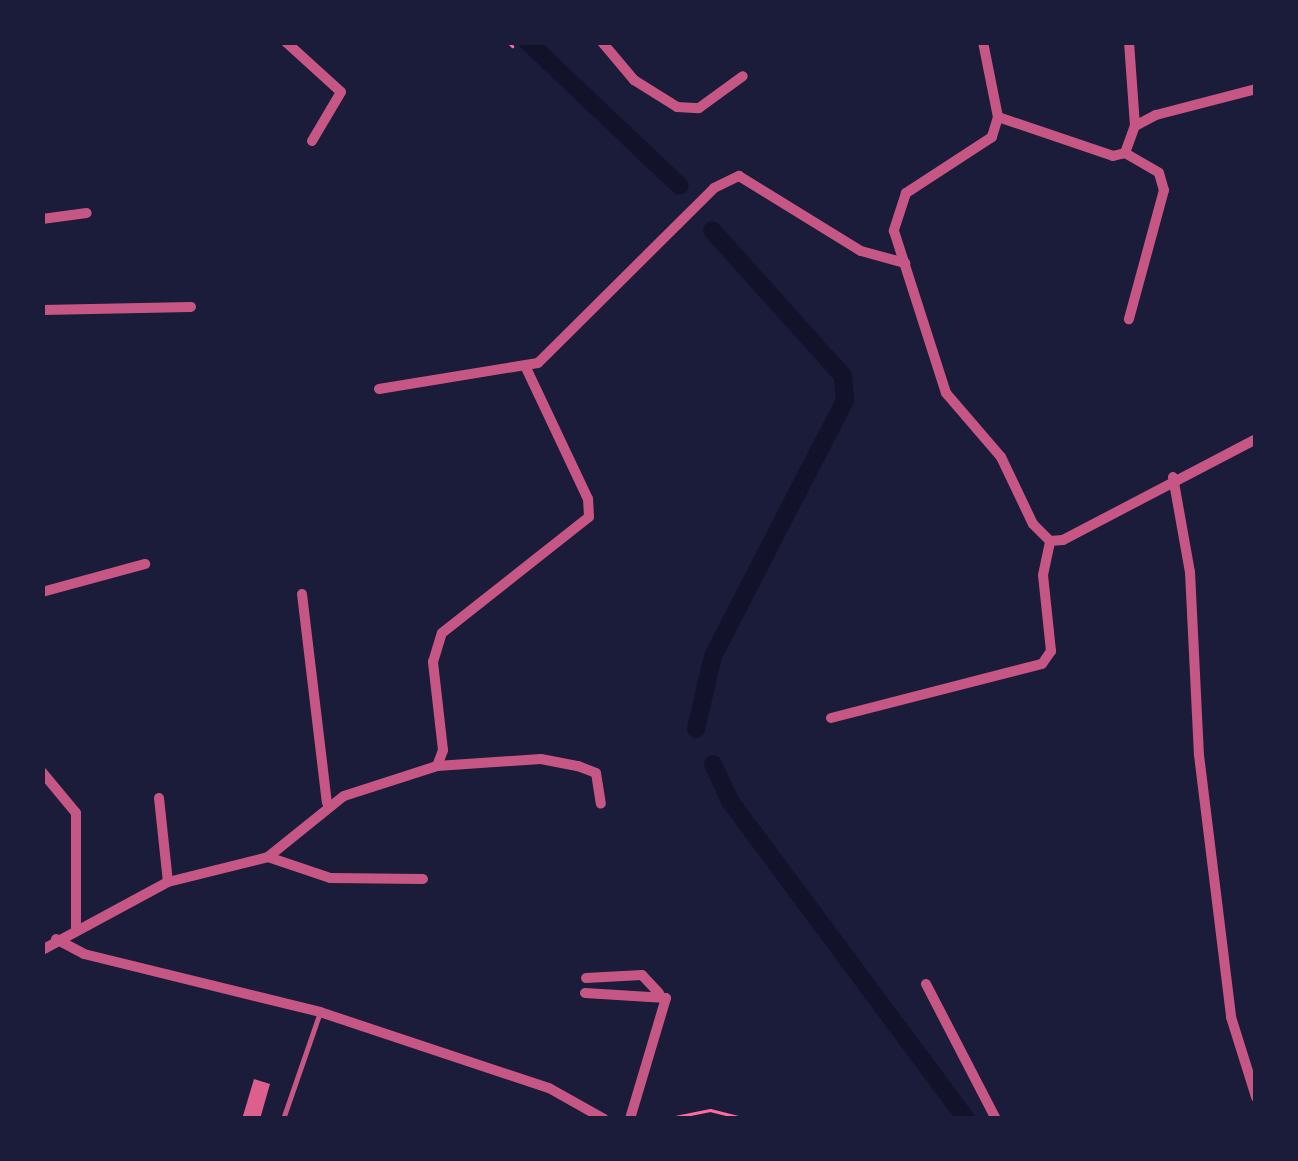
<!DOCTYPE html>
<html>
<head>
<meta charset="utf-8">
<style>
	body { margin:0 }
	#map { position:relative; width:1298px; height:1161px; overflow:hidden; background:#1b1b3a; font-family:Spectral,serif }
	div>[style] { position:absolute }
	.canal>* { height:18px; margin:-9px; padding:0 9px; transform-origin:9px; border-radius:9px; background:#12122b }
	.building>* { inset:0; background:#dd5f8e }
	.path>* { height:3px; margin:-1.5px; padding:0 1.5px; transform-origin:1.5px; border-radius:1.5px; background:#ff6b9d }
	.service>* { height:4.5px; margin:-2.25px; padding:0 2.25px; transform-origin:2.25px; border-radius:2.25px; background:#c65784 }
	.minor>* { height:10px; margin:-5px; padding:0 5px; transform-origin:5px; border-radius:5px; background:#c65784 }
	span { translate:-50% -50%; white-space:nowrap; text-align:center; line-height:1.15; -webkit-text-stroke:12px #1b1b3a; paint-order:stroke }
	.frame { position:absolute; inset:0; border:45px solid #1b1b3a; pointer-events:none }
</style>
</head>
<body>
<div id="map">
	<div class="canal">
		<div style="left:528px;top:42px;width:209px;rotate:43.5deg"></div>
		<div style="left:696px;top:729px;width:75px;rotate:-76.9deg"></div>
		<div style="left:713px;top:656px;width:288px;rotate:-62.7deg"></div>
		<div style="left:845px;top:400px;width:24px;rotate:-95deg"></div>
		<div style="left:843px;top:376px;width:196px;rotate:-131.9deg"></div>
		<div style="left:713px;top:764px;width:41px;rotate:65.3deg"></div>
		<div style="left:730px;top:801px;width:396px;rotate:53.4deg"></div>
	</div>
	<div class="building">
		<div style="clip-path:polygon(254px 1079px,270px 1084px,260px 1119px,242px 1119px)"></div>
	</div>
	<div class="path">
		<div style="left:508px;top:42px;width:6px;rotate:45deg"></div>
		<div style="left:665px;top:1119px;width:46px;rotate:-11.3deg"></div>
		<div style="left:710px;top:1110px;width:38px;rotate:14deg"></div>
	</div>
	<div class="service">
		<div style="left:283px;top:1119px;width:113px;rotate:-70.9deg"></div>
	</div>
	<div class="minor">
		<div style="left:286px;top:42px;width:74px;rotate:42.3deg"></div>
		<div style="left:341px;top:92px;width:57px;rotate:120.6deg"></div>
		<div style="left:602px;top:42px;width:50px;rotate:49.9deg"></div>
		<div style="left:634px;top:80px;width:51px;rotate:32.1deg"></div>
		<div style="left:677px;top:107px;width:22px;rotate:3deg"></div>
		<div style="left:699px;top:108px;width:54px;rotate:-36deg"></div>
		<div style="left:983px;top:42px;width:76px;rotate:78.7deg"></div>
		<div style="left:998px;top:117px;width:21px;rotate:107deg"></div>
		<div style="left:992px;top:137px;width:103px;rotate:146.9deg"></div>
		<div style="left:906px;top:193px;width:40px;rotate:108deg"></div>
		<div style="left:894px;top:231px;width:170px;rotate:72.2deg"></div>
		<div style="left:946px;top:393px;width:84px;rotate:49.3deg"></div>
		<div style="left:1001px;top:457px;width:74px;rotate:64.5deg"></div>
		<div style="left:1033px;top:524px;width:24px;rotate:45deg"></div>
		<div style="left:1050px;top:541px;width:13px;rotate:-4deg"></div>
		<div style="left:1063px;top:540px;width:218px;rotate:-27.6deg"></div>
		<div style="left:1129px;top:42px;width:84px;rotate:85.9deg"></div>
		<div style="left:998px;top:117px;width:121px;rotate:18.7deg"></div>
		<div style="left:1113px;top:156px;width:12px;rotate:-14deg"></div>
		<div style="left:1125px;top:153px;width:29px;rotate:-70deg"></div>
		<div style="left:1135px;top:126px;width:24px;rotate:-28deg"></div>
		<div style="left:1156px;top:115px;width:103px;rotate:-14.6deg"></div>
		<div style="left:1125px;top:153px;width:39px;rotate:30deg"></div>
		<div style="left:1159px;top:173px;width:18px;rotate:74deg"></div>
		<div style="left:1164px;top:190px;width:134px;rotate:105.2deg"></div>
		<div style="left:42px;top:219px;width:45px;rotate:-7.6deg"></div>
		<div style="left:42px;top:310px;width:149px;rotate:-1.2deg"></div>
		<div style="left:379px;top:389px;width:161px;rotate:-9.3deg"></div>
		<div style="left:538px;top:363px;width:248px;rotate:-44.8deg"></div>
		<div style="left:714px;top:188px;width:28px;rotate:-26deg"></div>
		<div style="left:739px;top:176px;width:143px;rotate:31.6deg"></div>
		<div style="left:861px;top:251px;width:46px;rotate:15.3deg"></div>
		<div style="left:1173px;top:477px;width:97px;rotate:79.9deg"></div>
		<div style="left:1190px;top:572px;width:183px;rotate:87.2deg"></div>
		<div style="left:1199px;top:755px;width:264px;rotate:83deg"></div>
		<div style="left:1231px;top:1017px;width:84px;rotate:72.6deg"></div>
		<div style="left:42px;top:592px;width:107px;rotate:-15.2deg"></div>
		<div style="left:302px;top:594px;width:210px;rotate:83.2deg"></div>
		<div style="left:831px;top:718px;width:218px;rotate:-14.4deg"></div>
		<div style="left:1042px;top:664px;width:16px;rotate:-55deg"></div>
		<div style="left:1051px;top:651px;width:76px;rotate:-96deg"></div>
		<div style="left:1043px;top:575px;width:35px;rotate:-78deg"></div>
		<div style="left:437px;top:766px;width:104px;rotate:-3.9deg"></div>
		<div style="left:541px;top:759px;width:38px;rotate:11deg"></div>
		<div style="left:578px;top:766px;width:19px;rotate:21deg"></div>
		<div style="left:596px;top:773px;width:31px;rotate:81deg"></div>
		<div style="left:42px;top:772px;width:53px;rotate:50.3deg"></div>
		<div style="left:76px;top:813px;width:114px;rotate:90deg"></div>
		<div style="left:159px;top:798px;width:84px;rotate:83.9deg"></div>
		<div style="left:268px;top:857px;width:65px;rotate:18.7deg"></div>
		<div style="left:330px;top:878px;width:93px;rotate:0.6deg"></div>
		<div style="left:56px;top:939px;width:32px;rotate:28deg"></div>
		<div style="left:84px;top:954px;width:243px;rotate:13.8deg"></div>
		<div style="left:320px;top:1012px;width:241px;rotate:18.4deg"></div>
		<div style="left:549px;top:1088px;width:63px;rotate:29.4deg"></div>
		<div style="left:42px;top:950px;width:143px;rotate:-28.4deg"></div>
		<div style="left:168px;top:882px;width:103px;rotate:-14deg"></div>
		<div style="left:268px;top:857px;width:97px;rotate:-38.8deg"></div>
		<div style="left:344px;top:796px;width:98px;rotate:-17.9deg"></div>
		<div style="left:437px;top:766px;width:17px;rotate:-69deg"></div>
		<div style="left:443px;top:750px;width:89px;rotate:-96.5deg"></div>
		<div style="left:433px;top:662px;width:30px;rotate:-73deg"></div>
		<div style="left:442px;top:633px;width:187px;rotate:-38.3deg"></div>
		<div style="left:589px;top:517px;width:18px;rotate:-93deg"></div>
		<div style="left:588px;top:499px;width:145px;rotate:-115.3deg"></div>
		<div style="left:586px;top:978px;width:56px;rotate:-3.1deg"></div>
		<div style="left:642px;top:975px;width:25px;rotate:47deg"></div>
		<div style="left:926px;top:984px;width:152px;rotate:62.6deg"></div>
		<div style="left:585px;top:993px;width:81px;rotate:3.5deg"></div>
		<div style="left:666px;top:998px;width:126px;rotate:106.6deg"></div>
	</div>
	<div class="frame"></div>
</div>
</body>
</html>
